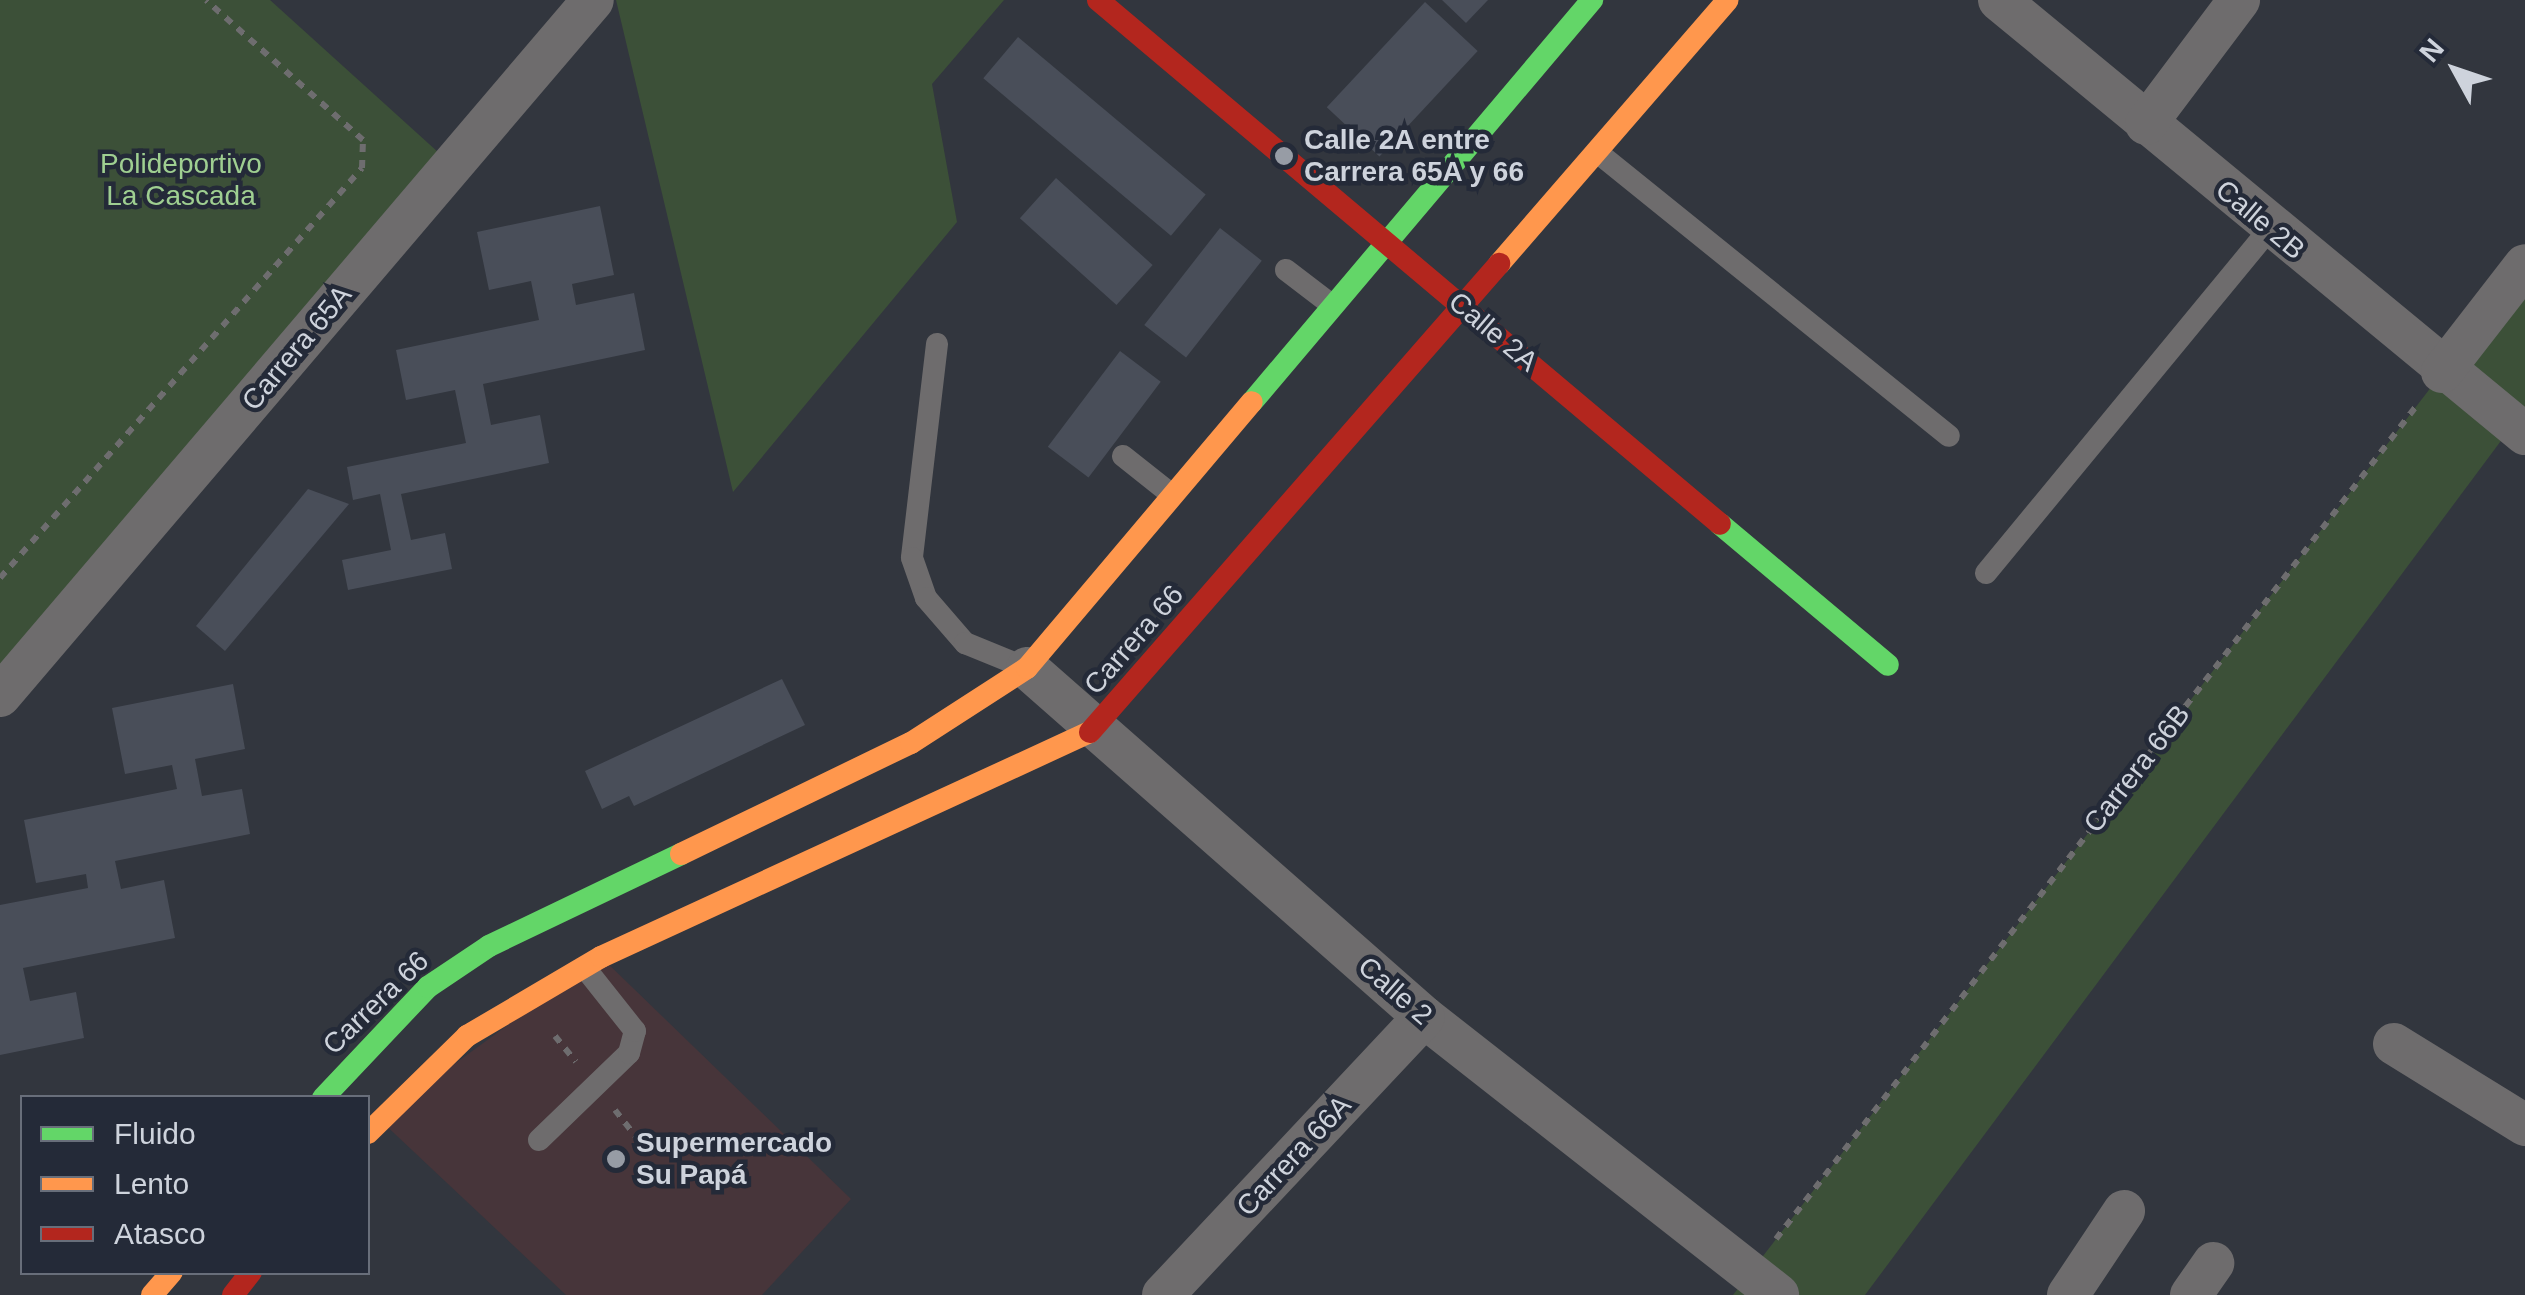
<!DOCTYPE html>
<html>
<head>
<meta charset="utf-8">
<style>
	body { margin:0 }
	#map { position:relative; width:2525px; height:1295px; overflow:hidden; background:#32363e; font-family:Helvetica,sans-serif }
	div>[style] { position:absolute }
	.commercial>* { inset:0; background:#47353a }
	.green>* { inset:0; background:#3c5038 }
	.building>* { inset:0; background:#494e59; transform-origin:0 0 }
	.path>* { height:6px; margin-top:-3px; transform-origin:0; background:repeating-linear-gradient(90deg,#6e6d6f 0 8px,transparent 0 16px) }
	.lane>* { height:22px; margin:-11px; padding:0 11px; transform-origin:11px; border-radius:11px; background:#6e6c6d }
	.street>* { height:42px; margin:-21px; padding:0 21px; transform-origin:21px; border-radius:21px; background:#6e6c6d }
	.fast>* { height:22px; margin:-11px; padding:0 11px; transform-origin:11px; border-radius:11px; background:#63d668 }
	.slow>* { height:22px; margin:-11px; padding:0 11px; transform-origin:11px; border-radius:11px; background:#ff974d }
	.jam>* { height:22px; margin:-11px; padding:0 11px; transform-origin:11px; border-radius:11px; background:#b3261e }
	.dots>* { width:28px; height:28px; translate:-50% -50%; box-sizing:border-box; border:5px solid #242a38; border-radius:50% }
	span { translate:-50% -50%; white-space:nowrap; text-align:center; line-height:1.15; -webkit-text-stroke:9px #242a38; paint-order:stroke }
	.poi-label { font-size:28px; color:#ced3dc; font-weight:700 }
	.left { translate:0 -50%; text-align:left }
	.park-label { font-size:28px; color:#9fcf91 }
	.street-label { font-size:28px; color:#ced3dc }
	.legend { position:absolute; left:20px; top:1095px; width:350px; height:180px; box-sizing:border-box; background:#242a38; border:2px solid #686e7a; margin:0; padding:12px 18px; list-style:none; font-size:30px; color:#ced3dc }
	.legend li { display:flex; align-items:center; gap:20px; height:50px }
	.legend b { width:50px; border:2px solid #686e7a }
	.north { position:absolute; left:2405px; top:20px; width:100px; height:100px; -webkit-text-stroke:8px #242a38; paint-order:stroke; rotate:310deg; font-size:28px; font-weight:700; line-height:40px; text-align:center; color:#ced3dc }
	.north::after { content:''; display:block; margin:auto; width:35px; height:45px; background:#ced3dc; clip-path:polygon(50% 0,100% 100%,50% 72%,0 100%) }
</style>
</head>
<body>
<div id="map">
	<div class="commercial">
		<div style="clip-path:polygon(601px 957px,851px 1199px,762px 1295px,566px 1295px,379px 1119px)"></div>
	</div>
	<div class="green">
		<div style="clip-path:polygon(0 0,270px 0,439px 153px,0 667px)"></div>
		<div style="clip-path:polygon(616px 0,1004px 0,932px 84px,957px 222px,733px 492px)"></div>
		<div style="clip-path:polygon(2525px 265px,2525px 434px,2512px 426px,1865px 1295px,1733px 1295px)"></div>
	</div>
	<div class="building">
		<div style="clip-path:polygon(1442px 0,1488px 0,1466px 23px)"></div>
		<div style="left:1425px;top:2px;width:72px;height:144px;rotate:43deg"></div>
		<div style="left:1018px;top:37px;width:245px;height:54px;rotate:40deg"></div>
		<div style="left:1056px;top:178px;width:130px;height:54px;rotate:42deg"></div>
		<div style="clip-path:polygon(600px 206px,614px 275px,572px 284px,576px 305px,634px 293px,645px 350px,483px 384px,491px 425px,540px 415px,549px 463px,401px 494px,411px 540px,445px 533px,452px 569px,348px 590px,342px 560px,391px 550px,380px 494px,353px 500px,347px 467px,466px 443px,455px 390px,406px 400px,396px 350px,539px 320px,531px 281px,489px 290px,477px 232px)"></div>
		<div style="left:1220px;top:228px;width:53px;height:123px;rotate:38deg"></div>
		<div style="left:1120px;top:351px;width:51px;height:120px;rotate:37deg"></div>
		<div style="clip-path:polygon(308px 489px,349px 504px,225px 651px,196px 626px)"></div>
		<div style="clip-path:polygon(782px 679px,805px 725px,634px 806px,629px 796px,602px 809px,585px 771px)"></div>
		<div style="clip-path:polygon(233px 684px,245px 749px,195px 759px,202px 796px,242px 789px,250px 834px,115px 861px,121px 889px,164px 880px,175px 938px,23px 968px,30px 1001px,76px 992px,84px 1038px,0 1055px,0 905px,88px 888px,86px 874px,36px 883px,24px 820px,177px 789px,172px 765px,125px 774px,112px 708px)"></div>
	</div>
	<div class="path">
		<div style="left:0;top:578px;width:547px;rotate:-48.56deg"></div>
		<div style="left:362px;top:168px;width:28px;rotate:-88deg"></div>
		<div style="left:363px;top:140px;width:210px;rotate:-138.3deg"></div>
		<div style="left:555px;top:1036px;width:33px;rotate:51deg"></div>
		<div style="left:615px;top:1110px;width:33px;rotate:52deg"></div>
		<div style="left:1776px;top:1239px;width:1052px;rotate:-52.45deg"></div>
	</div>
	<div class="lane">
		<div style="left:1597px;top:152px;width:452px;rotate:38.9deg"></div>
		<div style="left:1286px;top:270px;width:58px;rotate:37.3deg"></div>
		<div style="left:937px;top:344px;width:215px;rotate:96.7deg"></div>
		<div style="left:912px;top:558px;width:42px;rotate:70.7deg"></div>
		<div style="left:926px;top:598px;width:60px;rotate:49.1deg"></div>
		<div style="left:965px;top:643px;width:64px;rotate:22.1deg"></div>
		<div style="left:1123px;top:456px;width:63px;rotate:38.5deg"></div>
		<div style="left:1986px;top:573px;width:447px;rotate:-50.5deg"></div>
		<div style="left:539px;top:1140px;width:125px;rotate:-44deg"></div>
		<div style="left:629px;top:1053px;width:23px;rotate:-75deg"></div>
		<div style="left:635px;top:1031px;width:80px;rotate:-128.4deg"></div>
	</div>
	<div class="street">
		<div style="left:1999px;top:0;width:682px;rotate:39.53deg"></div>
		<div style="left:2146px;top:124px;width:155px;rotate:-53.1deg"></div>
		<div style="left:2442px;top:372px;width:135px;rotate:-52.2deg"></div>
		<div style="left:1027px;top:668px;width:529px;rotate:41.32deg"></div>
		<div style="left:1424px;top:1017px;width:450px;rotate:38.1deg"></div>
		<div style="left:0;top:696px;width:914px;rotate:-49.57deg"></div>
		<div style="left:2394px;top:1044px;width:154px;rotate:31.7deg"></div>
		<div style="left:1163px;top:1295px;width:381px;rotate:-46.8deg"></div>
		<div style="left:2068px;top:1295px;width:101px;rotate:-56.3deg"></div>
		<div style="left:2191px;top:1295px;width:39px;rotate:-55deg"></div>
	</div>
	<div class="fast">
		<div style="left:1252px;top:402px;width:527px;rotate:-49.78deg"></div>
		<div style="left:1720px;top:524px;width:219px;rotate:40deg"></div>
		<div style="left:323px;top:1098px;width:153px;rotate:-46.6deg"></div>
		<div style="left:428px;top:987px;width:73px;rotate:-33.9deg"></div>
		<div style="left:489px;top:946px;width:213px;rotate:-25.6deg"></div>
	</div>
	<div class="slow">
		<div style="left:1499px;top:264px;width:349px;rotate:-49.1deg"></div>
		<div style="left:681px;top:854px;width:255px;rotate:-25.8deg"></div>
		<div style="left:911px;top:743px;width:138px;rotate:-32.9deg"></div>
		<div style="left:1027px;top:668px;width:348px;rotate:-49.8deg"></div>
		<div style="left:368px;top:1133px;width:139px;rotate:-44.4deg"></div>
		<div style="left:467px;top:1036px;width:156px;rotate:-30.5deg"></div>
		<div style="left:601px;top:957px;width:538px;rotate:-24.71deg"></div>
		<div style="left:152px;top:1295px;width:30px;rotate:-49deg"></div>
	</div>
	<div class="jam">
		<div style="left:1098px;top:0;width:813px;rotate:40.11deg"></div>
		<div style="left:1090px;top:732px;width:622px;rotate:-48.85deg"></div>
		<div style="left:233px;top:1295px;width:29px;rotate:-52deg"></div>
	</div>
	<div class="dots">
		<div style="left:1284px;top:156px;background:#979ca5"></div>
		<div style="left:616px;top:1159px;background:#979ca5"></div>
	</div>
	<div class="poi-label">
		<span class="left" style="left:1304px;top:156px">Calle 2A entre<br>Carrera 65A y 66</span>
		<span class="left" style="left:636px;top:1159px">Supermercado<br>Su Papá</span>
	</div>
	<div class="park-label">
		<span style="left:181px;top:180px">Polideportivo<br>La Cascada</span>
	</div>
	<div class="street-label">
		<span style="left:2260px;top:220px;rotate:40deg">Calle 2B</span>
		<span style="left:1493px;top:332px;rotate:40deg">Calle 2A</span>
		<span style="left:297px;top:348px;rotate:-50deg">Carrera 65A</span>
		<span style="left:1134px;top:640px;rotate:-49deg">Carrera 66</span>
		<span style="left:2137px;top:769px;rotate:-52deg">Carrera 66B</span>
		<span style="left:1395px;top:991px;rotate:41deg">Calle 2</span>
		<span style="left:376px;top:1003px;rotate:-44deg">Carrera 66</span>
		<span style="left:1294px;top:1156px;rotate:-47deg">Carrera 66A</span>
	</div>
	<ul class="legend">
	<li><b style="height:12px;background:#63d668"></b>Fluido</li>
	<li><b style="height:12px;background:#ff974d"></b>Lento</li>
	<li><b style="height:12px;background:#b3261e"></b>Atasco</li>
	</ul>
	<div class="north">N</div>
</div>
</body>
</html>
